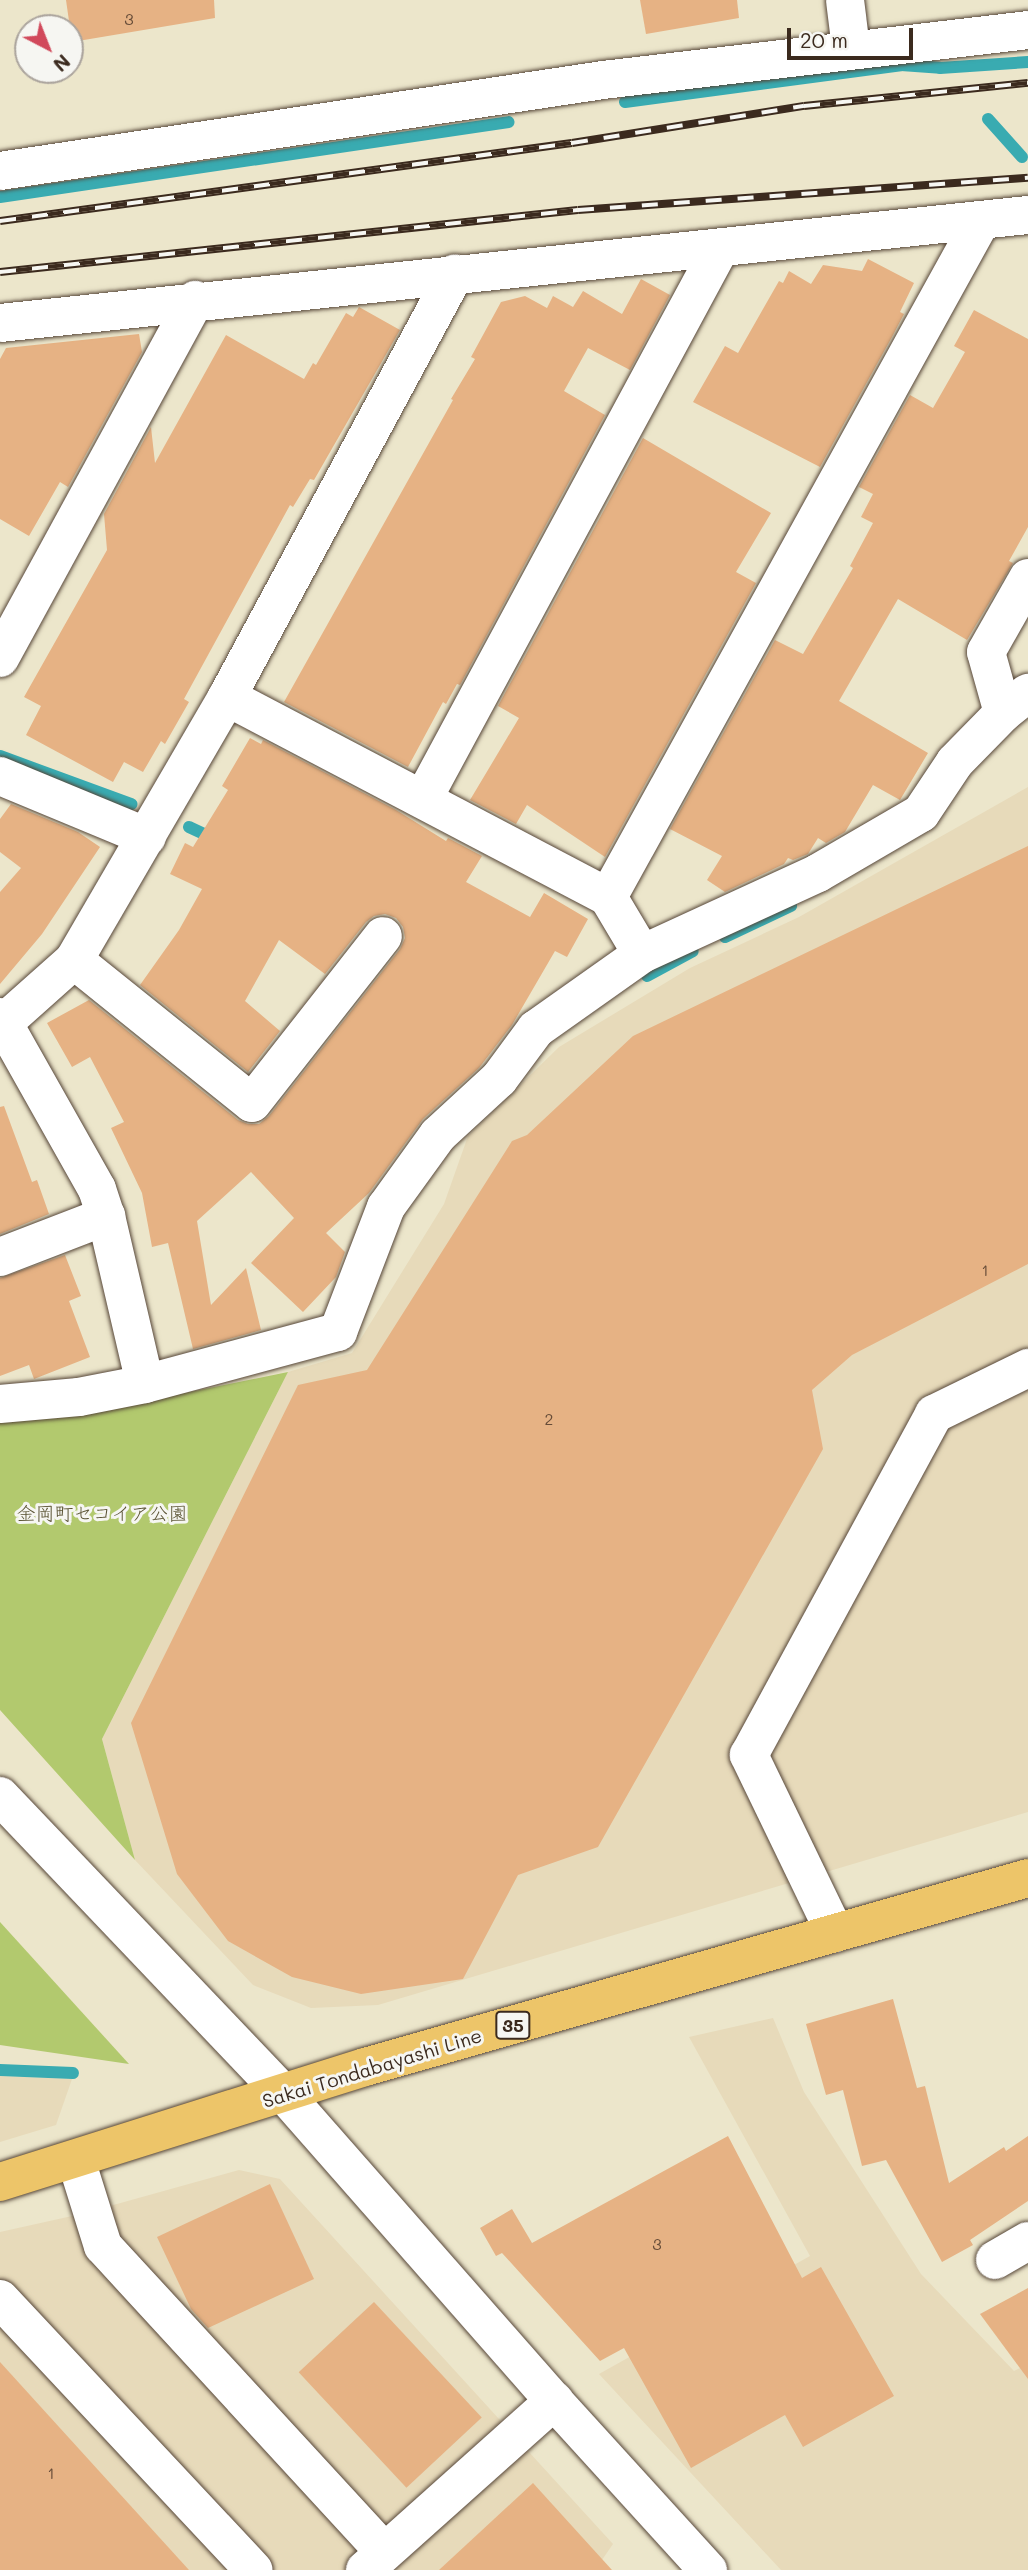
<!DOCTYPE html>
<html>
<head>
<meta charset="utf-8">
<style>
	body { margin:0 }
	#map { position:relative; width:1028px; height:2570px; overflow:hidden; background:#ece6cb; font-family:Mali,"Klee One",sans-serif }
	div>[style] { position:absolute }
	.built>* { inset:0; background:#e7daba }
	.green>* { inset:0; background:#b2c96e }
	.stream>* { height:12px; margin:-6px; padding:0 6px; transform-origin:6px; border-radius:6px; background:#39abb1 }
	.building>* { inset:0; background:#e6b284; transform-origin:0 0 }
	.roads { filter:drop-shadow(0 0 2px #564638) drop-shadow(0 0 2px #564638) }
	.minor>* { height:38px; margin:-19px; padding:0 19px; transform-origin:19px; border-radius:19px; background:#fff }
	.major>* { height:38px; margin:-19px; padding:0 19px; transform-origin:19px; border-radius:19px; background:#edc569 }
	.rail>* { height:8px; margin-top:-4px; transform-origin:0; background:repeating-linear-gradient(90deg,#f6f6f2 0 16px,#3b2a1e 0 32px); box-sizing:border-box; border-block:2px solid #3b2a1e }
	span { translate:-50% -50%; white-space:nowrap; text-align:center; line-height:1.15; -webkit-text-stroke:6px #f6f6f2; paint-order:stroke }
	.number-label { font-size:16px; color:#664c38 }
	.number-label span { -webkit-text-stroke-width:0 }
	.shield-label span { padding:2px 5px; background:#f6f6f2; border:2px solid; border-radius:5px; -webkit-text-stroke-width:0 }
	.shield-label { font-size:18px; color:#3b2a1e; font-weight:700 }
	.park-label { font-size:19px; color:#595232 }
	.street-label { font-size:19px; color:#3b2a1e }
	.north { position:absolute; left:14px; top:14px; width:70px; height:70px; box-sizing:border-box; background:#f6f6f2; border:2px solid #aba49d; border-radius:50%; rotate:138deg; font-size:19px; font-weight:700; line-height:28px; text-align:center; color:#3b2a1e }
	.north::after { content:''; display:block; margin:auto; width:24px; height:32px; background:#d1495b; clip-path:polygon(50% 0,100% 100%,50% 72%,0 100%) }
	.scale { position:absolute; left:787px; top:28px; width:126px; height:32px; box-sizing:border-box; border:4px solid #3b2a1e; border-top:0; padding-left:9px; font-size:21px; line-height:24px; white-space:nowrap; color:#3b2a1e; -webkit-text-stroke:5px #f6f6f2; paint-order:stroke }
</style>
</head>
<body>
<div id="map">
	<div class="built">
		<div style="clip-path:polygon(1028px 787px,1028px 1812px,378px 2005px,311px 2008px,253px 1985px,135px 1860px,102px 1739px,288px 1372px,352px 1353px,444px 1204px,468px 1136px,559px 1047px,690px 968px,799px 917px)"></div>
		<div style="clip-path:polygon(773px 2018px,804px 2092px,921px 2274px,1014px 2371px,1028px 2364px,1028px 2570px,781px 2570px,599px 2374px,810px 2256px,689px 2037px)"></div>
		<div style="clip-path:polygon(0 2076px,72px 2079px,56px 2125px,0 2142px)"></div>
		<div style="clip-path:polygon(239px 2170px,280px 2179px,613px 2544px,595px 2570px,0 2570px,0 2232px,81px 2214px)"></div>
	</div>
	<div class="green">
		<div style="clip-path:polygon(288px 1372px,102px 1739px,135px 1860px,0 1710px,0 1418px,91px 1412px)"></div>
		<div style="clip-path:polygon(0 1922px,129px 2064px,0 2045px)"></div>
	</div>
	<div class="stream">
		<div style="left:625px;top:102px;width:278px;rotate:-7.6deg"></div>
		<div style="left:901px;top:65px;width:39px;rotate:4deg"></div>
		<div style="left:940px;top:68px;width:88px;rotate:-3.9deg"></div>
		<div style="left:988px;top:119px;width:51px;rotate:48.2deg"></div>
		<div style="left:0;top:197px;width:514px;rotate:-8.38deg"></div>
		<div style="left:0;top:756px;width:140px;rotate:20.1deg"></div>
		<div style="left:189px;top:827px;width:31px;rotate:25deg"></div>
		<div style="left:725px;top:937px;width:73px;rotate:-25.2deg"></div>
		<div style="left:647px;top:976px;width:52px;rotate:-28.5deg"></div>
		<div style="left:0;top:2070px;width:73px;rotate:2.4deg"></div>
	</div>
	<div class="building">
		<div style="clip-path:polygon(66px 0,214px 0,215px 18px,72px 42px)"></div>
		<div style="clip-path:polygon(640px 0,737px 0,739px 18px,646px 34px)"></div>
		<div style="clip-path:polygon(868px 259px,914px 283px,900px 312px,904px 314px,892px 337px,820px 467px,693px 402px,725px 346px,738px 353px,779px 281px,783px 283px,789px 271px,811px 284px,823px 265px,862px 271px)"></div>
		<div style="clip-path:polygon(641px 279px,670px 295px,630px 370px,588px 348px,564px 391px,605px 415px,460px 685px,457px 684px,446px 704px,443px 702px,408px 767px,284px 702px,453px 400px,451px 399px,475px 359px,471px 357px,501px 302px,525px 296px,547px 308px,553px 296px,573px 307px,583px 291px,622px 314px)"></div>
		<div style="clip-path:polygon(359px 307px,400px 330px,314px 480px,310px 479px,293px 507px,290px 505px,184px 699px,189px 702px,165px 744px,161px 741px,143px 772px,124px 762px,113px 782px,26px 735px,41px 706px,24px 697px,107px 550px,104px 514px,151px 427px,155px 463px,226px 335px,304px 379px,313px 363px,316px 365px,346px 313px,353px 317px)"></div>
		<div style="clip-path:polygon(974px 310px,1028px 339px,1028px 527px,1009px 561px,1013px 563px,967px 640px,898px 599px,839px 701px,928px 753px,900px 800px,873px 785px,845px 832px,826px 843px,818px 838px,808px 854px,793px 860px,788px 858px,784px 864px,725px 892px,707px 880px,722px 856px,670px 829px,775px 640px,803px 654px,853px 568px,850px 566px,873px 523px,861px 517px,873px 494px,859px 487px,910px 395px,933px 408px,965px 352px,954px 346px)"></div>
		<div style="clip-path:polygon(139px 334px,142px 352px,68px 487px,60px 482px,29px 536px,0 519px,0 359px,6px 348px)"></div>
		<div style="clip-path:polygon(643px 438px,771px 513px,736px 572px,756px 583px,605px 857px,527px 805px,516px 824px,470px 800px,519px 718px,498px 706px)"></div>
		<div style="clip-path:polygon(250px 738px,261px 744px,263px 740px,396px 810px,446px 841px,448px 838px,482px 856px,466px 882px,530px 917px,544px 893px,588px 919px,567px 957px,555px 951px,512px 1025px,479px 1068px,423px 1119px,369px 1193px,326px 1233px,345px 1252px,336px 1277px,303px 1312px,251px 1263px,294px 1218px,251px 1172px,197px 1221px,211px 1305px,246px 1268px,261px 1330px,193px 1349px,168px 1243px,152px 1247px,142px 1193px,111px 1128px,124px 1122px,90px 1057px,72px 1067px,47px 1023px,89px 1000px,238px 1120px,248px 1124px,259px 1124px,269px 1116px,400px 949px,405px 938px,403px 927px,396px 918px,385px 914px,374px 916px,366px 922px,325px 974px,279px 940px,245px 1001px,280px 1031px,248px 1072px,140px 985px,179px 930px,202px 889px,170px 874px,185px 843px,193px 847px,228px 790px,222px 786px)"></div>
		<div style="clip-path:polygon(11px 804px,78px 832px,100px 847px,42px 934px,0 984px,0 892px,21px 868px,0 852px,0 819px)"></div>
		<div style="clip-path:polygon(1028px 846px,1028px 1264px,852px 1355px,812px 1390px,823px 1449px,598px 1847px,518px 1875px,463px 1979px,361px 1994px,292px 1977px,228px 1941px,177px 1874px,131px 1723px,298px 1385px,367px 1370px,512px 1141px,527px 1135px,633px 1036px)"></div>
		<div style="clip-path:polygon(4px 1106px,32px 1182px,37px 1180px,49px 1214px,0 1234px,0 1107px)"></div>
		<div style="clip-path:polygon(65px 1255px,81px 1296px,69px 1301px,90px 1357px,34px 1379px,29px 1365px,0 1376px,0 1278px)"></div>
		<div style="clip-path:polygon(893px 1999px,917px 2088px,925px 2086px,949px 2183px,1004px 2147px,1006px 2151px,1028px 2136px,1028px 2201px,970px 2240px,973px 2245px,942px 2262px,886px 2160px,862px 2166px,843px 2090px,826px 2095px,806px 2024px)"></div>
		<div style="clip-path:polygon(728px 2136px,802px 2278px,821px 2267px,894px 2396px,803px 2447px,785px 2415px,691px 2468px,624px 2348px,600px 2361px,502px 2253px,496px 2256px,480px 2228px,512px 2209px,532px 2243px)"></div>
		<div style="clip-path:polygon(270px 2184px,314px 2279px,208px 2328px,191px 2309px,157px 2237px)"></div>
		<div style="clip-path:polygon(1028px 2288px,1028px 2379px,980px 2314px)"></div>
		<div style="left:374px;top:2302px;width:158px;height:103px;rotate:47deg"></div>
		<div style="clip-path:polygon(0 2362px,189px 2570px,0 2570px)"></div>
		<div style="clip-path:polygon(533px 2483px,612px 2570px,439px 2570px)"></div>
	</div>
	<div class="roads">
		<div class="minor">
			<div style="left:845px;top:0;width:49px;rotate:83deg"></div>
			<div style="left:0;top:171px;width:610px;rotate:-8.58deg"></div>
			<div style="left:603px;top:80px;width:428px;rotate:-6.7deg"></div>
			<div style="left:0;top:323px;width:1034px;rotate:-6deg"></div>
			<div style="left:0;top:658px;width:408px;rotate:-61.4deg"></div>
			<div style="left:227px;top:697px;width:430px;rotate:27.7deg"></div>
			<div style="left:608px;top:897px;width:66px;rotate:59.2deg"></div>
			<div style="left:642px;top:954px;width:194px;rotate:-24.7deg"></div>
			<div style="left:818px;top:873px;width:119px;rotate:-30.2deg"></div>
			<div style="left:921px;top:813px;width:61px;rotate:-56.3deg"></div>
			<div style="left:955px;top:762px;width:69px;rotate:-45.6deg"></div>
			<div style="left:1003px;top:713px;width:32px;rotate:-39deg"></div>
			<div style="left:1003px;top:713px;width:63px;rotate:-105.6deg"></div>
			<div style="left:986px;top:652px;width:85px;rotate:-60.4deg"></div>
			<div style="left:0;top:776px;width:159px;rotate:22.5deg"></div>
			<div style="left:423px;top:799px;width:626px;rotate:-61.67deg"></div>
			<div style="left:608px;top:897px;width:772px;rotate:-61.11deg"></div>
			<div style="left:74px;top:960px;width:228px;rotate:38.8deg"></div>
			<div style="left:252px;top:1103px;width:212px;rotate:-51.9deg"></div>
			<div style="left:0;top:1017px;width:197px;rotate:60.6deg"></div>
			<div style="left:97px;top:1189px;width:28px;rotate:72deg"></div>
			<div style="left:106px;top:1216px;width:172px;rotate:76.9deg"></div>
			<div style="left:0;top:1026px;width:99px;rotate:-41.7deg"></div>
			<div style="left:74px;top:960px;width:304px;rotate:-59.8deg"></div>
			<div style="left:227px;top:697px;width:481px;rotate:-61.7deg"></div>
			<div style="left:0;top:1257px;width:114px;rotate:-21.1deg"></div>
			<div style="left:0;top:1404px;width:79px;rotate:-5.1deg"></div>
			<div style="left:79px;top:1397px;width:67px;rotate:-11.1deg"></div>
			<div style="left:145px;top:1384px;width:200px;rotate:-15.1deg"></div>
			<div style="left:338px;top:1332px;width:134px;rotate:-69deg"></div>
			<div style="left:386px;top:1207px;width:89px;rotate:-54.2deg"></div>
			<div style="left:438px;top:1135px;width:83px;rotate:-42.6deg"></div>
			<div style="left:499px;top:1079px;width:62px;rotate:-53.5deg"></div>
			<div style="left:536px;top:1029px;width:130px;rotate:-35.3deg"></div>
			<div style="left:0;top:1796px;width:413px;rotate:46.4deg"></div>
			<div style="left:285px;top:2095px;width:407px;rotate:48.7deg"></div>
			<div style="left:554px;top:2401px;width:229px;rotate:47.7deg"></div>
			<div style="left:835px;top:1933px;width:198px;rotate:-115.8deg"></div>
			<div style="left:749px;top:1755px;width:388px;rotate:-61.5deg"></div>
			<div style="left:934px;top:1414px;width:105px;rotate:-26.1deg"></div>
			<div style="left:76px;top:2160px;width:90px;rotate:72.6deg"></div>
			<div style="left:103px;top:2246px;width:415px;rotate:47.4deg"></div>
			<div style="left:995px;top:2260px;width:38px;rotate:-30deg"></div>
			<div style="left:0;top:2299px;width:371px;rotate:46.9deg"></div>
			<div style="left:365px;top:2570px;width:254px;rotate:-41.8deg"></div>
		</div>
		<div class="major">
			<div style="left:0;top:2182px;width:383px;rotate:-17.5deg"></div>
			<div style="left:365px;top:2067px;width:689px;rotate:-15.91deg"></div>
		</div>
	</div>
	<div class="rail">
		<div style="left:0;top:221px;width:577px;rotate:-7.77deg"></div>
		<div style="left:572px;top:143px;width:235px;rotate:-9.1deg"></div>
		<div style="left:804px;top:106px;width:225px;rotate:-5.9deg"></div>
		<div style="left:0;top:272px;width:581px;rotate:-6.12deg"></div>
		<div style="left:578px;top:210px;width:451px;rotate:-4.1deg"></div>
	</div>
	<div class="number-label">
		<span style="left:129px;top:19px">3</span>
		<span style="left:985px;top:1270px">1</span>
		<span style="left:549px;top:1419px">2</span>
		<span style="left:657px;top:2244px">3</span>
		<span style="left:51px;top:2473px">1</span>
	</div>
	<div class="shield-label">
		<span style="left:513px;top:2025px">35</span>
	</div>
	<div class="park-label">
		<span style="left:102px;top:1513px">金岡町セコイア公園</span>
	</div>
	<div class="street-label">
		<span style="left:372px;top:2068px;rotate:-17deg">Sakai Tondabayashi Line</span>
	</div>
	<div class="north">N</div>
	<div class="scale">20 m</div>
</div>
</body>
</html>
